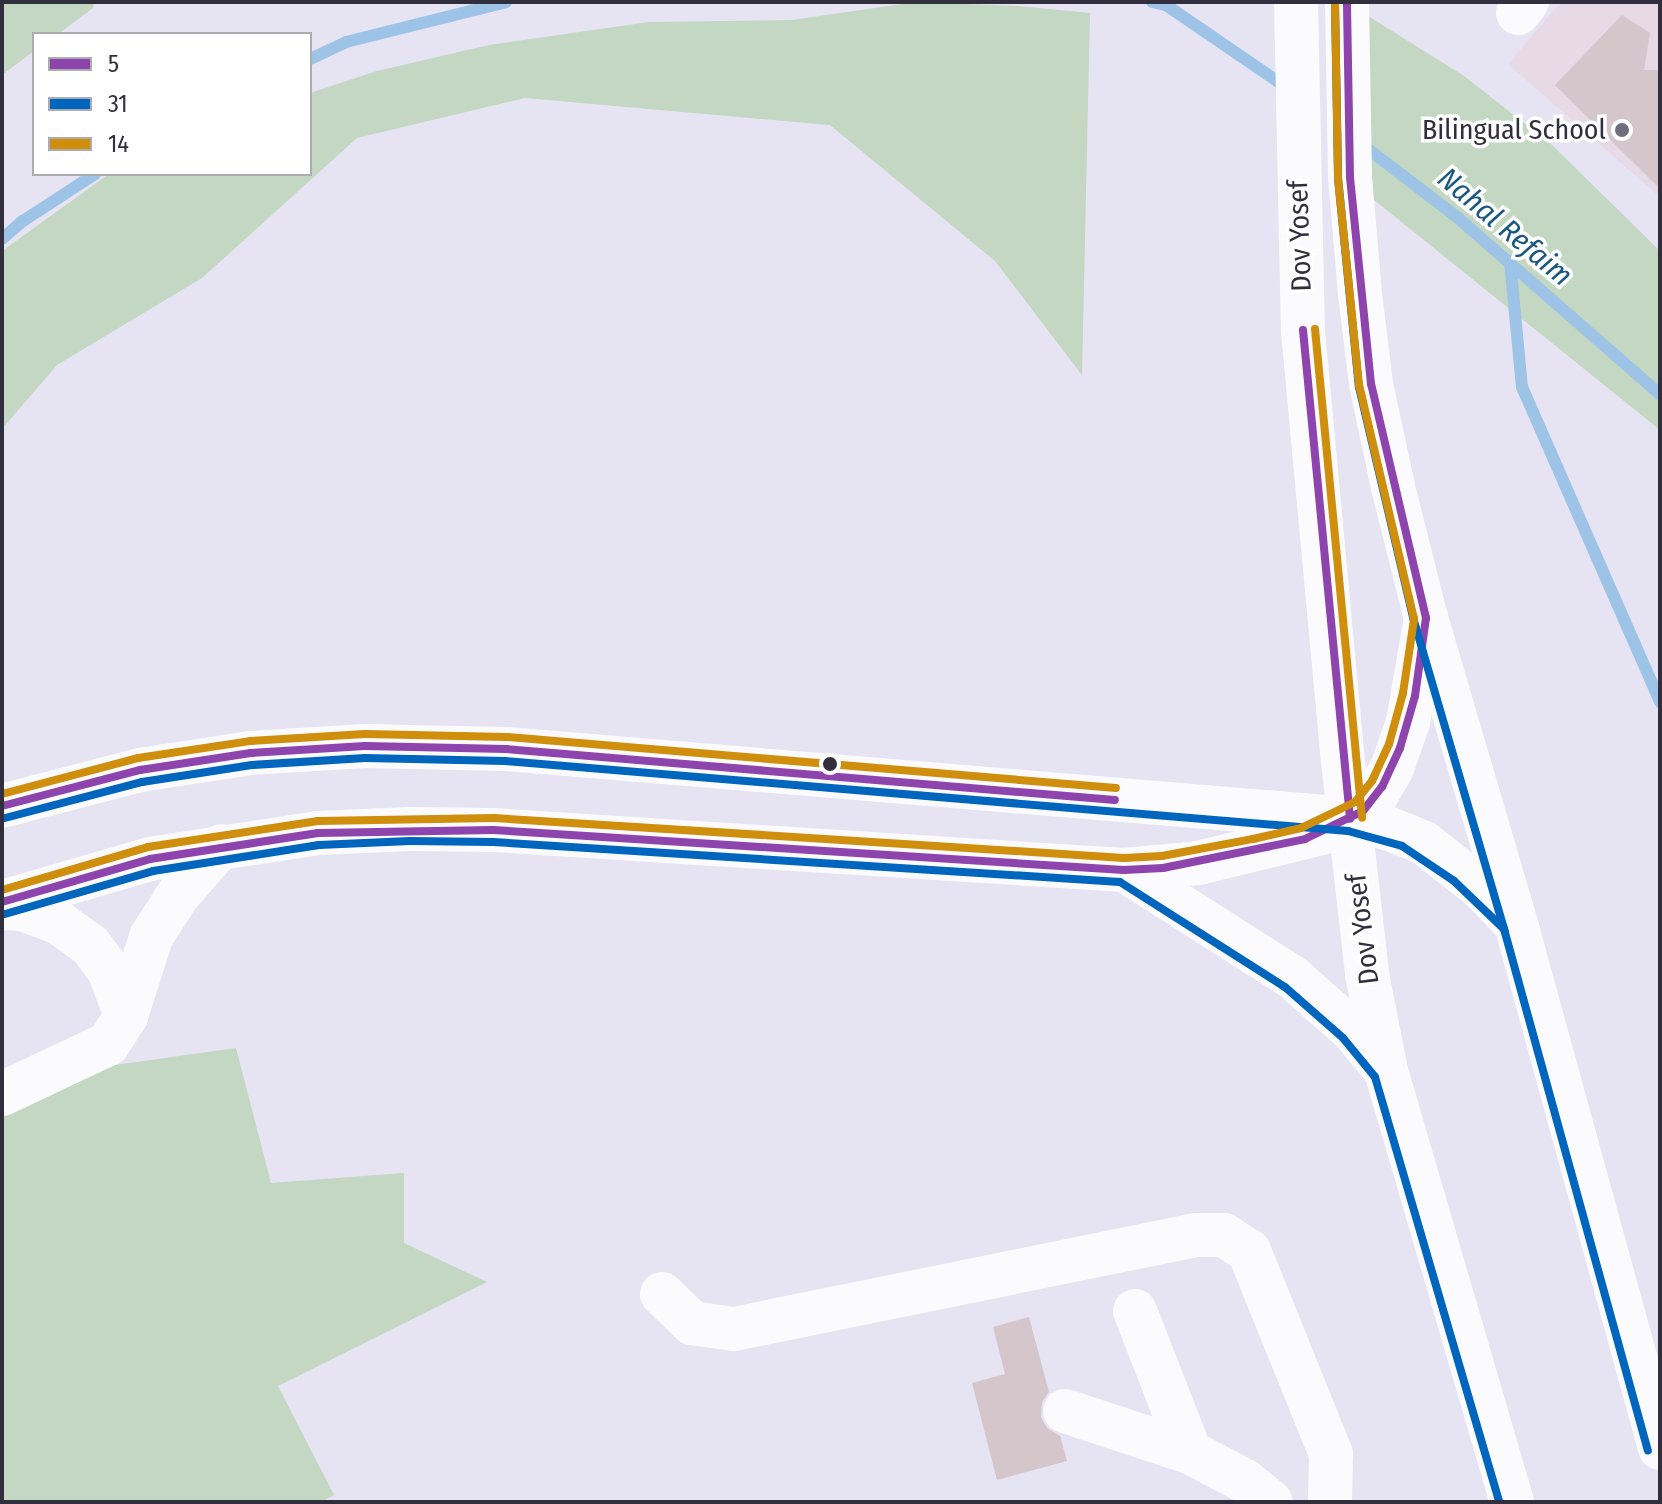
<!DOCTYPE html>
<html>
<head>
<meta charset="utf-8">
<style>
	body { margin:0 }
	#map { position:relative; width:1662px; height:1504px; overflow:hidden; background:#e6e3f3; font-family:"Fira Sans Condensed",sans-serif }
	div>[style] { position:absolute }
	.education>* { inset:0; background:#e7d9e5 }
	.green>* { inset:0; background:#c3d7c2 }
	.stream>* { height:12px; margin:-6px; padding:0 6px; transform-origin:6px; border-radius:6px; background:#9dc3e6 }
	.building>* { inset:0; background:#d4c6ca }
	.minor>* { height:44px; margin:-22px; padding:0 22px; transform-origin:22px; border-radius:22px; background:#fbfbfd }
	.major>* { height:44px; margin:-22px; padding:0 22px; transform-origin:22px; border-radius:22px; background:#fbfbfd }
	.bus-1>* { height:8px; margin:-4px; padding:0 4px; transform-origin:4px; border-radius:4px; background:#8e44ad }
	.bus-2>* { height:8px; margin:-4px; padding:0 4px; transform-origin:4px; border-radius:4px; background:#0065bd }
	.bus-3>* { height:8px; margin:-4px; padding:0 4px; transform-origin:4px; border-radius:4px; background:#cf8e0c }
	.dots>* { width:22px; height:22px; translate:-50% -50%; box-sizing:border-box; border:4px solid #fff; border-radius:50% }
	span { translate:-50% -50%; white-space:nowrap; text-align:center; line-height:1.15; -webkit-text-stroke:7px #fff; paint-order:stroke }
	.poi-label { font-size:28px; color:#312f3d }
	.right { translate:-100% -50%; text-align:right }
	.street-label { font-size:28px; color:#312f3d }
	.water-label { font-size:30px; color:#185781; font-style:italic }
	.frame { position:absolute; inset:0; border:4px solid #312f3d; pointer-events:none }
	.legend { position:absolute; left:32px; top:32px; width:280px; height:144px; box-sizing:border-box; background:#fff; border:2px solid #adacb1; margin:0; padding:10px 14px; list-style:none; font-size:24px; color:#312f3d }
	.legend li { display:flex; align-items:center; gap:16px; height:40px }
	.legend b { width:40px; border:2px solid #adacb1 }
</style>
</head>
<body>
<div id="map">
	<div class="education">
		<div style="clip-path:polygon(1561px 2px,1660px 2px,1660px 197px,1508px 64px)"></div>
	</div>
	<div class="green">
		<div style="clip-path:polygon(2px 2px,94px 2px,93px 8px,58px 34px,34px 34px,34px 51px,2px 75px)"></div>
		<div style="clip-path:polygon(916px 2px,1018px 6px,1090px 13px,1082px 375px,995px 261px,830px 125px,525px 98px,357px 138px,202px 278px,57px 365px,2px 429px,2px 251px,109px 174px,310px 174px,310px 93px,377px 71px,489px 45px,649px 22px,792px 20px)"></div>
		<div style="clip-path:polygon(1360px 11px,1464px 76px,1551px 144px,1660px 251px,1660px 430px,1363px 191px)"></div>
		<div style="clip-path:polygon(236px 1048px,271px 1183px,404px 1173px,404px 1243px,487px 1282px,278px 1386px,334px 1495px,322px 1502px,2px 1502px,2px 1096px,30px 1077px)"></div>
	</div>
	<div class="stream">
		<div style="left:1152px;top:2px;width:14px;rotate:12deg"></div>
		<div style="left:1166px;top:5px;width:147px;rotate:34.4deg"></div>
		<div style="left:310px;top:59px;width:40px;rotate:-25deg"></div>
		<div style="left:346px;top:42px;width:165px;rotate:-14deg"></div>
		<div style="left:1359px;top:142px;width:125px;rotate:37.5deg"></div>
		<div style="left:1458px;top:218px;width:268px;rotate:41.1deg"></div>
		<div style="left:2px;top:239px;width:28px;rotate:-41deg"></div>
		<div style="left:23px;top:221px;width:86px;rotate:-33.1deg"></div>
		<div style="left:1510px;top:261px;width:127px;rotate:84.6deg"></div>
		<div style="left:1522px;top:387px;width:344px;rotate:66.3deg"></div>
	</div>
	<div class="building">
		<div style="clip-path:polygon(1622px 15px,1650px 33px,1644px 70px,1660px 70px,1660px 189px,1555px 85px)"></div>
		<div style="clip-path:polygon(1029px 1317px,1049px 1392px,1042px 1402px,1041px 1417px,1047px 1428px,1060px 1436px,1067px 1461px,997px 1480px,972px 1383px,1005px 1374px,993px 1327px)"></div>
	</div>
	<div class="minor">
		<div style="left:1518px;top:13px;width:14px;rotate:-51deg"></div>
		<div style="left:2px;top:908px;width:20px;rotate:3deg"></div>
		<div style="left:22px;top:909px;width:38px;rotate:20deg"></div>
		<div style="left:58px;top:922px;width:39px;rotate:36deg"></div>
		<div style="left:90px;top:945px;width:31px;rotate:53deg"></div>
		<div style="left:109px;top:970px;width:49px;rotate:69.7deg"></div>
		<div style="left:2px;top:1094px;width:117px;rotate:-25.3deg"></div>
		<div style="left:108px;top:1044px;width:33px;rotate:-57deg"></div>
		<div style="left:126px;top:1016px;width:83px;rotate:-72.4deg"></div>
		<div style="left:151px;top:937px;width:50px;rotate:-57.3deg"></div>
		<div style="left:178px;top:895px;width:65px;rotate:-48.7deg"></div>
		<div style="left:662px;top:1294px;width:42px;rotate:44deg"></div>
		<div style="left:692px;top:1323px;width:42px;rotate:8.1deg"></div>
		<div style="left:734px;top:1329px;width:472px;rotate:-11.5deg"></div>
		<div style="left:1197px;top:1235px;width:27px"></div>
		<div style="left:1224px;top:1235px;width:30px;rotate:33deg"></div>
		<div style="left:1249px;top:1251px;width:219px;rotate:68deg"></div>
		<div style="left:1331px;top:1454px;width:48px;rotate:91.2deg"></div>
		<div style="left:1135px;top:1311px;width:151px;rotate:68.7deg"></div>
		<div style="left:1065px;top:1411px;width:132px;rotate:18.2deg"></div>
		<div style="left:1190px;top:1452px;width:62px;rotate:27.8deg"></div>
		<div style="left:1245px;top:1481px;width:33px;rotate:39deg"></div>
	</div>
	<div class="major">
		<div style="left:1296px;top:2px;width:329px;rotate:88.8deg"></div>
		<div style="left:1303px;top:331px;width:424px;rotate:84.7deg"></div>
		<div style="left:1342px;top:753px;width:222px;rotate:83.5deg"></div>
		<div style="left:1367px;top:974px;width:99px;rotate:78.9deg"></div>
		<div style="left:1386px;top:1071px;width:449px;rotate:73.7deg"></div>
		<div style="left:1347px;top:2px;width:175px;rotate:89deg"></div>
		<div style="left:1350px;top:177px;width:117px;rotate:85.1deg"></div>
		<div style="left:1360px;top:294px;width:91px;rotate:83deg"></div>
		<div style="left:1371px;top:384px;width:105px;rotate:77.9deg"></div>
		<div style="left:1393px;top:487px;width:135px;rotate:75.9deg"></div>
		<div style="left:1426px;top:618px;width:330px;rotate:73.6deg"></div>
		<div style="left:1519px;top:935px;width:532px;rotate:74.63deg"></div>
		<div style="left:2px;top:806px;width:143px;rotate:-14.6deg"></div>
		<div style="left:140px;top:770px;width:112px;rotate:-8.7deg"></div>
		<div style="left:251px;top:753px;width:114px;rotate:-3.5deg"></div>
		<div style="left:365px;top:746px;width:141px;rotate:1.2deg"></div>
		<div style="left:506px;top:749px;width:847px;rotate:4.74deg"></div>
		<div style="left:1350px;top:819px;width:41px;rotate:14deg"></div>
		<div style="left:1390px;top:829px;width:37px;rotate:22deg"></div>
		<div style="left:1424px;top:843px;width:71px;rotate:38.2deg"></div>
		<div style="left:1480px;top:887px;width:50px;rotate:45.8deg"></div>
		<div style="left:1124px;top:870px;width:199px;rotate:32.5deg"></div>
		<div style="left:1292px;top:977px;width:80px;rotate:41.5deg"></div>
		<div style="left:1352px;top:1030px;width:50px;rotate:50.6deg"></div>
		<div style="left:2px;top:902px;width:154px;rotate:-16.2deg"></div>
		<div style="left:150px;top:859px;width:170px;rotate:-8.8deg"></div>
		<div style="left:318px;top:833px;width:92px;rotate:-2.5deg"></div>
		<div style="left:410px;top:829px;width:83px;rotate:0.7deg"></div>
		<div style="left:493px;top:830px;width:632px;rotate:3.63deg"></div>
		<div style="left:1124px;top:870px;width:74px;rotate:-5.4deg"></div>
		<div style="left:1198px;top:863px;width:128px;rotate:-13.6deg"></div>
		<div style="left:1322px;top:833px;width:31px;rotate:-27deg"></div>
		<div style="left:1350px;top:819px;width:29px;rotate:-38deg"></div>
		<div style="left:1373px;top:801px;width:38px;rotate:-60deg"></div>
		<div style="left:1392px;top:768px;width:49px;rotate:-70.8deg"></div>
		<div style="left:1408px;top:722px;width:106px;rotate:-80.2deg"></div>
	</div>
	<div class="bus-1">
		<div style="left:1303px;top:330px;width:491px;rotate:84.5deg"></div>
		<div style="left:2px;top:806px;width:143px;rotate:-14.6deg"></div>
		<div style="left:140px;top:770px;width:112px;rotate:-8.7deg"></div>
		<div style="left:251px;top:753px;width:114px;rotate:-3.5deg"></div>
		<div style="left:365px;top:746px;width:141px;rotate:1.2deg"></div>
		<div style="left:506px;top:749px;width:611px;rotate:4.79deg"></div>
		<div style="left:2px;top:902px;width:154px;rotate:-16.2deg"></div>
		<div style="left:150px;top:859px;width:170px;rotate:-8.8deg"></div>
		<div style="left:318px;top:833px;width:175px;rotate:-1deg"></div>
		<div style="left:493px;top:830px;width:632px;rotate:3.63deg"></div>
		<div style="left:1124px;top:870px;width:39px;rotate:-3deg"></div>
		<div style="left:1163px;top:868px;width:145px;rotate:-11.5deg"></div>
		<div style="left:1305px;top:839px;width:64px;rotate:-25.8deg"></div>
		<div style="left:1363px;top:811px;width:31px;rotate:-52deg"></div>
		<div style="left:1382px;top:787px;width:43px;rotate:-65.2deg"></div>
		<div style="left:1400px;top:748px;width:54px;rotate:-73.9deg"></div>
		<div style="left:1415px;top:696px;width:79px;rotate:-82deg"></div>
		<div style="left:1426px;top:618px;width:240px;rotate:-103.2deg"></div>
		<div style="left:1371px;top:384px;width:208px;rotate:-95.8deg"></div>
		<div style="left:1350px;top:177px;width:175px;rotate:-91deg"></div>
	</div>
	<div class="bus-2">
		<div style="left:1335px;top:2px;width:176px;rotate:89deg"></div>
		<div style="left:1338px;top:178px;width:210px;rotate:84.3deg"></div>
		<div style="left:1359px;top:387px;width:240px;rotate:76.8deg"></div>
		<div style="left:1414px;top:621px;width:324px;rotate:73.7deg"></div>
		<div style="left:5px;top:818px;width:142px;rotate:-14.7deg"></div>
		<div style="left:142px;top:782px;width:111px;rotate:-8.8deg"></div>
		<div style="left:252px;top:765px;width:113px;rotate:-3.5deg"></div>
		<div style="left:365px;top:758px;width:140px;rotate:1.2deg"></div>
		<div style="left:505px;top:761px;width:846px;rotate:4.75deg"></div>
		<div style="left:1348px;top:831px;width:56px;rotate:15.5deg"></div>
		<div style="left:1402px;top:846px;width:63px;rotate:33.9deg"></div>
		<div style="left:1454px;top:881px;width:69px;rotate:43.8deg"></div>
		<div style="left:1504px;top:929px;width:541px;rotate:74.58deg"></div>
		<div style="left:5px;top:914px;width:154px;rotate:-16.2deg"></div>
		<div style="left:153px;top:871px;width:168px;rotate:-8.9deg"></div>
		<div style="left:319px;top:845px;width:91px;rotate:-2.5deg"></div>
		<div style="left:410px;top:841px;width:83px;rotate:0.7deg"></div>
		<div style="left:493px;top:842px;width:628px;rotate:3.65deg"></div>
		<div style="left:1120px;top:882px;width:196px;rotate:32.5deg"></div>
		<div style="left:1285px;top:987px;width:77px;rotate:41.3deg"></div>
		<div style="left:1343px;top:1038px;width:50px;rotate:50.6deg"></div>
		<div style="left:1375px;top:1077px;width:443px;rotate:73.7deg"></div>
	</div>
	<div class="bus-3">
		<div style="left:1315px;top:329px;width:491px;rotate:84.5deg"></div>
		<div style="left:2px;top:794px;width:141px;rotate:-14.8deg"></div>
		<div style="left:138px;top:758px;width:113px;rotate:-8.6deg"></div>
		<div style="left:250px;top:741px;width:115px;rotate:-3.5deg"></div>
		<div style="left:365px;top:734px;width:142px;rotate:1.2deg"></div>
		<div style="left:507px;top:737px;width:611px;rotate:4.79deg"></div>
		<div style="left:2px;top:890px;width:152px;rotate:-16.4deg"></div>
		<div style="left:148px;top:847px;width:172px;rotate:-8.7deg"></div>
		<div style="left:318px;top:821px;width:176px;rotate:-1deg"></div>
		<div style="left:494px;top:818px;width:631px;rotate:3.63deg"></div>
		<div style="left:1124px;top:858px;width:38px;rotate:-3deg"></div>
		<div style="left:1162px;top:856px;width:93px;rotate:-10.6deg"></div>
		<div style="left:1253px;top:839px;width:49px;rotate:-12.9deg"></div>
		<div style="left:1301px;top:828px;width:60px;rotate:-25.7deg"></div>
		<div style="left:1355px;top:802px;width:27px;rotate:-51deg"></div>
		<div style="left:1372px;top:781px;width:41px;rotate:-65.3deg"></div>
		<div style="left:1389px;top:744px;width:53px;rotate:-74.6deg"></div>
		<div style="left:1403px;top:693px;width:75px;rotate:-81.5deg"></div>
		<div style="left:1414px;top:619px;width:240px;rotate:-103.2deg"></div>
		<div style="left:1359px;top:385px;width:208px;rotate:-95.8deg"></div>
		<div style="left:1338px;top:178px;width:176px;rotate:-91deg"></div>
	</div>
	<div class="dots">
		<div style="left:1622px;top:130px;background:#706e7d"></div>
		<div style="left:830px;top:764px;background:#312f3d"></div>
	</div>
	<div class="poi-label">
		<span class="right" style="left:1606px;top:130px">Bilingual School</span>
	</div>
	<div class="street-label">
		<span style="left:1300px;top:236px;rotate:-92deg">Dov Yosef</span>
		<span style="left:1363px;top:929px;rotate:-97deg">Dov Yosef</span>
	</div>
	<div class="water-label">
		<span style="left:1505px;top:227px;rotate:40deg">Nahal Refaim</span>
	</div>
	<div class="frame"></div>
	<ul class="legend">
	<li><b style="height:10px;background:#8e44ad"></b>5</li>
	<li><b style="height:10px;background:#0065bd"></b>31</li>
	<li><b style="height:10px;background:#cf8e0c"></b>14</li>
	</ul>
</div>
</body>
</html>
